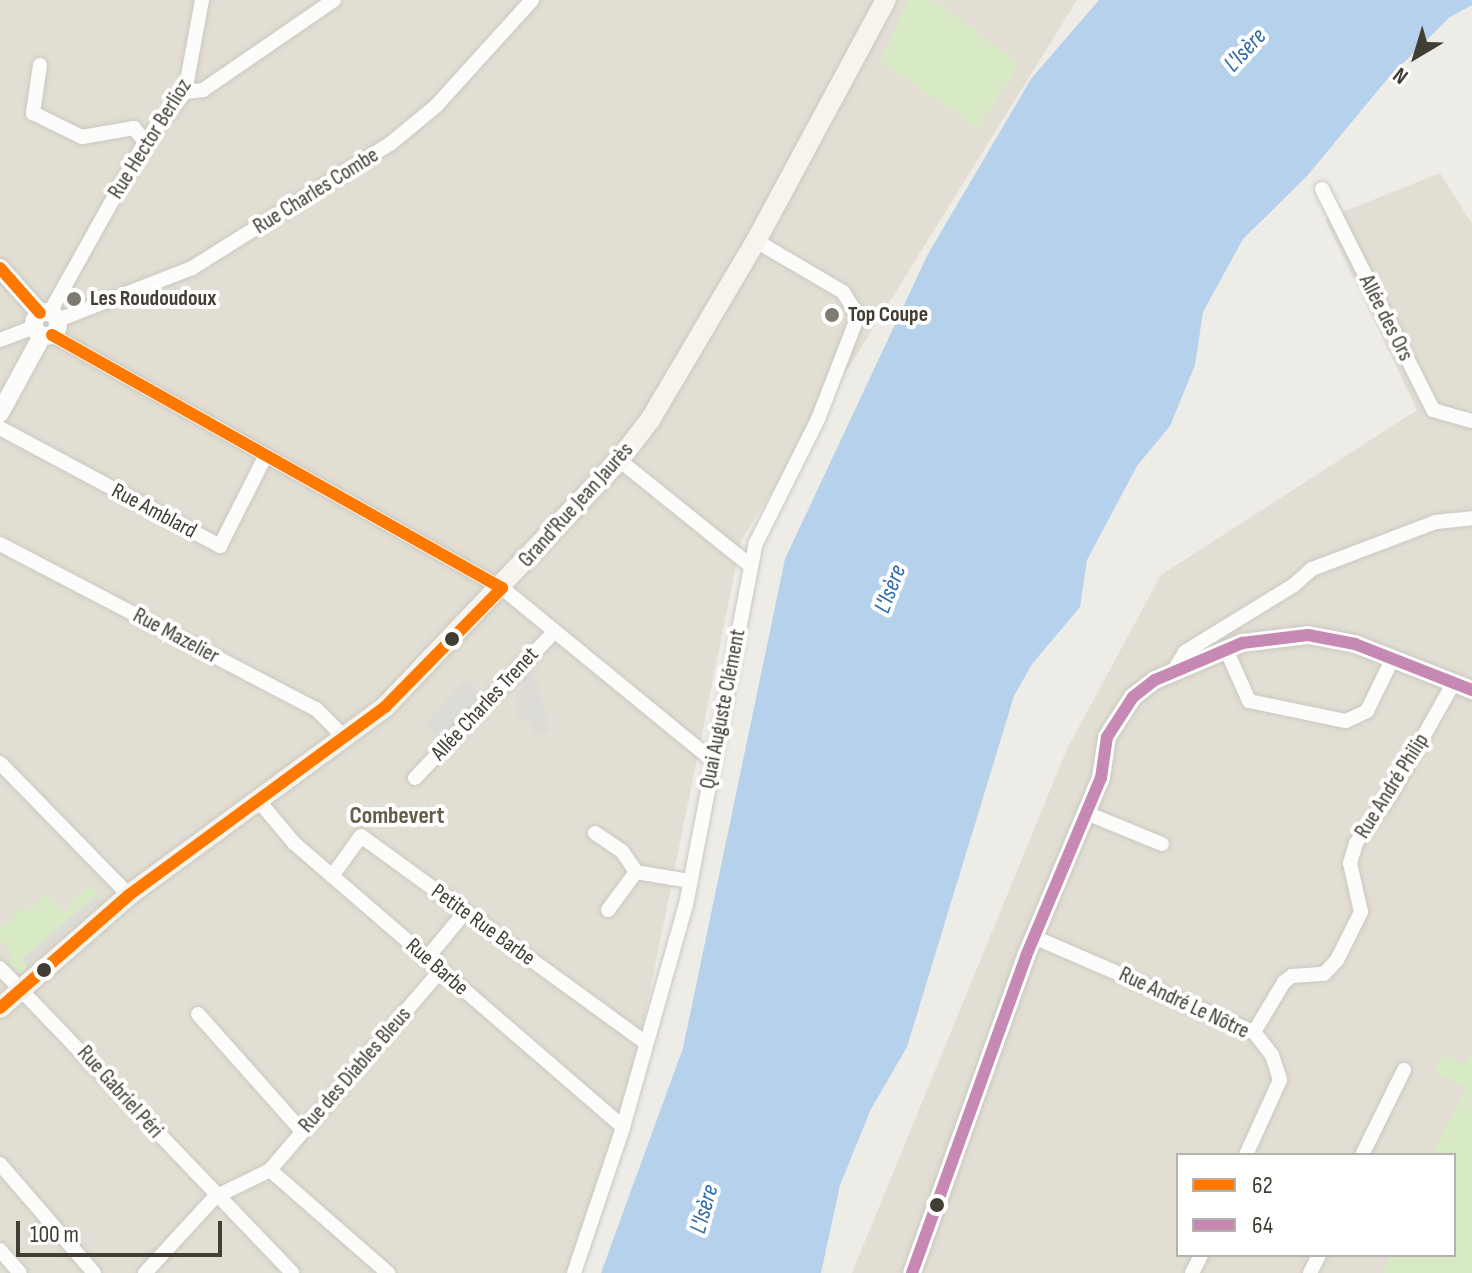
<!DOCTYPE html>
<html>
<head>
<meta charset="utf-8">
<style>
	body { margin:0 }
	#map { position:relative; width:1472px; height:1273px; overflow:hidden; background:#eeece6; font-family:"Sofia Sans Condensed",sans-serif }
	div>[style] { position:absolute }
	.residential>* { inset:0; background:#e2ded3 }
	.green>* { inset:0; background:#d7e9c5 }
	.parking>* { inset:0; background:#dddbd6; transform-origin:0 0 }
	.water>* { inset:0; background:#b5d1ec }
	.roads { filter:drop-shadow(0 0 2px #cac8c2) drop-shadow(0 0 2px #cac8c2) }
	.minor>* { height:14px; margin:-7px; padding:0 7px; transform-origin:7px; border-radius:7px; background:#fcfcfb }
	.tertiary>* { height:18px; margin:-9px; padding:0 9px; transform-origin:9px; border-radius:9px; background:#fcfcfb }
	.tertiary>.ring { margin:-9px; padding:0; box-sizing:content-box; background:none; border:18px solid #fcfcfb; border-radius:50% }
	.secondary>* { height:20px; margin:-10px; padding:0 10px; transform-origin:10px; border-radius:10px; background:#f6f4ec }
	.bus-1>* { height:12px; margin:-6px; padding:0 6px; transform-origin:6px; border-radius:6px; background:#ff7800 }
	.bus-2>* { height:12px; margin:-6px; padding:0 6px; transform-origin:6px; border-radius:6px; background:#c689b4 }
	.dots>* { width:22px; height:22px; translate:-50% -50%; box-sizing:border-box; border:4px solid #fff; border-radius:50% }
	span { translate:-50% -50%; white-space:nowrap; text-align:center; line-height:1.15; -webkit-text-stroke:8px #fff; paint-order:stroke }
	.street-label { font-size:22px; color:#423e33 }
	.poi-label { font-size:22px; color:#423e33; font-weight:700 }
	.left { translate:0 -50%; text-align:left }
	.water-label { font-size:24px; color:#2e6aac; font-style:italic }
	.neighbourhood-label { font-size:24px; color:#655d4a; font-weight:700 }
	.legend { position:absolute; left:1176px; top:1153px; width:280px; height:104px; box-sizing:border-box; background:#fff; border:2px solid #b3b2ad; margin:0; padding:10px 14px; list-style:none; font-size:24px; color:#423e33 }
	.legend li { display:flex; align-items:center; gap:16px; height:40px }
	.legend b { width:40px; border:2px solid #b3b2ad }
	.north { position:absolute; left:1376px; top:16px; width:80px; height:80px; -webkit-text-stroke:6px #fff; paint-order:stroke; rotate:218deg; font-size:22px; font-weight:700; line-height:32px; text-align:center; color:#423e33 }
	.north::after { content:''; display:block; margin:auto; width:28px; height:36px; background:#423e33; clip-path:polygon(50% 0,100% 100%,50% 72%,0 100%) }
	.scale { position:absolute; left:16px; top:1221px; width:206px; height:36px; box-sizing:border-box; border:4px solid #423e33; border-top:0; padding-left:10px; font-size:24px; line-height:28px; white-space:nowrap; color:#423e33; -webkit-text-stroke:6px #fff; paint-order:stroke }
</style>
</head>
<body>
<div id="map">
	<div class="residential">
		<div style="clip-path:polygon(0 0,1077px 0,741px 541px,636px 1060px,568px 1273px,0 1273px)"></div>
		<div style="clip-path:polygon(evenodd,1440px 173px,1472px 224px,1472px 1273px,852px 1273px,1067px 749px,1161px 575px,1417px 410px,1325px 219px,1440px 173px,1178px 1155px,1454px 1155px,1454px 1255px,1178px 1255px,1178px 1155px)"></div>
	</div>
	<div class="green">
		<div style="clip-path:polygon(909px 0,933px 0,1020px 64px,978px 128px,880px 62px)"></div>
		<div style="clip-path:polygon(90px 884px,101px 903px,95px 897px,22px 959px,29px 967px,20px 972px,6px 962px,13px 955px,0 941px,0 929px,24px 907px,28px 911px,46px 894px,64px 913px)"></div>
		<div style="clip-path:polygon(1472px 1049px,1472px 1273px,1382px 1273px,1391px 1255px,1454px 1255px,1454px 1155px,1432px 1155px,1467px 1088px,1435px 1072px,1443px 1054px,1465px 1064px)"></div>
	</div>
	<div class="parking">
		<div style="clip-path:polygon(533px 666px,550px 732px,534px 735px,530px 720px,518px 722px,515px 691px,524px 688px,522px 679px)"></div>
		<div style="left:465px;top:680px;width:26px;height:60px;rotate:43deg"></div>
		<div style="left:95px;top:896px;width:9px;height:97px;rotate:49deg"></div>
	</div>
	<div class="water">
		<div style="clip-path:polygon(1099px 0,1472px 0,1472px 5px,1450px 17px,1389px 77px,1307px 176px,1243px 239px,1203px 312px,1195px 365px,1170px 426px,1137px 466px,1087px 560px,1080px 607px,1032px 664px,1014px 696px,907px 1047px,871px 1109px,840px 1185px,821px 1273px,601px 1273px,683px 1048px,785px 559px,928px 254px,1031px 79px)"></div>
	</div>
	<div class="roads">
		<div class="minor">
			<div style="left:40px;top:65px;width:49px;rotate:98.3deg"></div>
			<div style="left:33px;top:113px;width:55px;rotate:26.1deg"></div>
			<div style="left:82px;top:137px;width:53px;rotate:-9.8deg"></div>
			<div style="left:134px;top:128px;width:18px;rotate:52deg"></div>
			<div style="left:185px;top:92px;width:18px;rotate:-6deg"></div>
			<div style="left:203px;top:90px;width:159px;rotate:-34.5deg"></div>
			<div style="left:1322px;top:189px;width:247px;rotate:63.3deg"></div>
			<div style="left:1433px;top:410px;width:41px;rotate:15.8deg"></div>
			<div style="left:50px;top:312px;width:195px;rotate:-60.8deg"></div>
			<div style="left:145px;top:142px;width:64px;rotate:-51.3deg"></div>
			<div style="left:185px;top:92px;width:94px;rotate:-79.5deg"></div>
			<div style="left:58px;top:320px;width:144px;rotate:-21.2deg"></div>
			<div style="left:192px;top:268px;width:234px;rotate:-32.1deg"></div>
			<div style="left:390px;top:144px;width:60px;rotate:-39.6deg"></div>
			<div style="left:436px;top:106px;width:143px;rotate:-47.8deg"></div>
			<div style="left:52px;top:335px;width:516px;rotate:29.35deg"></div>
			<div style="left:502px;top:588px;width:271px;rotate:39.3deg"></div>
			<div style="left:0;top:340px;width:36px;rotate:-21deg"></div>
			<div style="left:0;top:428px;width:250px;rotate:28.2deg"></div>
			<div style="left:220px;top:546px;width:100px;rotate:-63.2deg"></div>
			<div style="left:619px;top:460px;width:169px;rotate:38.8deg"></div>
			<div style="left:0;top:544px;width:356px;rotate:27.6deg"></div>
			<div style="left:316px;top:709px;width:41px;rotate:45deg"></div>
			<div style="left:1226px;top:649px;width:57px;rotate:66.1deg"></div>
			<div style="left:1249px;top:701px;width:99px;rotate:11.7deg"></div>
			<div style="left:1346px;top:721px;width:23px;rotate:-25deg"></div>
			<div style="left:1367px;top:711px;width:59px;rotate:-63.9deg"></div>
			<div style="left:1173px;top:672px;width:23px;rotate:-59deg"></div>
			<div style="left:1185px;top:652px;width:128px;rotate:-31.6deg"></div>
			<div style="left:1294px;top:585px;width:24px;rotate:-42deg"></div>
			<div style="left:1312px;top:569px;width:133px;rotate:-20.8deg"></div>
			<div style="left:1436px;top:522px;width:36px;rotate:-6deg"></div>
			<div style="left:0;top:763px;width:185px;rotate:45.7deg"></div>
			<div style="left:415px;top:778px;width:203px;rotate:-46.4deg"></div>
			<div style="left:258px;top:800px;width:56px;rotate:50.1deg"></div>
			<div style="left:294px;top:843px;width:435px;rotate:40.8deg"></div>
			<div style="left:1086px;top:813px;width:82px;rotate:22.2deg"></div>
			<div style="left:595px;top:833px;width:32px;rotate:34deg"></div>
			<div style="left:622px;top:851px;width:25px;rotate:56deg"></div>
			<div style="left:332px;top:876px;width:49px;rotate:-54.1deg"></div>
			<div style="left:361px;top:836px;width:352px;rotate:36deg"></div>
			<div style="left:608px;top:910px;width:47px;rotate:-53.6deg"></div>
			<div style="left:636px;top:872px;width:54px;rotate:9.6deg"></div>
			<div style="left:1034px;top:937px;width:240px;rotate:23.4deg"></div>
			<div style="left:1254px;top:1032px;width:29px;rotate:52deg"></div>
			<div style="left:1272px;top:1055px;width:26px;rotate:72deg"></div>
			<div style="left:1280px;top:1080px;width:82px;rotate:114.4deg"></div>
			<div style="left:427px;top:958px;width:60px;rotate:-50.4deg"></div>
			<div style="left:0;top:968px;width:422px;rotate:46.2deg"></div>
			<div style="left:198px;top:1014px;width:157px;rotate:48.4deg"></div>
			<div style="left:1254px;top:1032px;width:58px;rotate:-59deg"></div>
			<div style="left:1284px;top:982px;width:10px;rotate:-37deg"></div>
			<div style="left:1292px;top:976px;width:32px;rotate:-4deg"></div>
			<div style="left:1324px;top:974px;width:19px;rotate:-47deg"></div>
			<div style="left:1337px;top:960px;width:54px;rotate:-63.4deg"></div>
			<div style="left:1361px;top:912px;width:50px;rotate:-102.7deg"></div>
			<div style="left:1350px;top:863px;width:21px;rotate:-73deg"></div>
			<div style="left:1356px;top:843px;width:60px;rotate:-54.5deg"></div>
			<div style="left:1391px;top:794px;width:129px;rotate:-60.6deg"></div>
			<div style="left:1362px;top:1155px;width:95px;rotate:-63.7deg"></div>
			<div style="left:0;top:1164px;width:144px;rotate:49.2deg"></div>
			<div style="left:270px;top:1170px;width:157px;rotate:41.1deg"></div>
			<div style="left:0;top:1250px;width:30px;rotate:49deg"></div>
			<div style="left:145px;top:1273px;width:103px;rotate:-47.4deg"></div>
			<div style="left:215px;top:1197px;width:61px;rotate:-26.1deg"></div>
			<div style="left:270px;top:1170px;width:263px;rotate:-49.5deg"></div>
			<div style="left:574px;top:1273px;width:154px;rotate:-71.4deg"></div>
			<div style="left:623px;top:1127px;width:231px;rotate:-74.2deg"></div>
			<div style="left:686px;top:905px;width:369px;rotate:-79.1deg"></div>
			<div style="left:756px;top:543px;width:139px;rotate:-63.4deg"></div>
			<div style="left:818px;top:419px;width:110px;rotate:-68.8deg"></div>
			<div style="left:858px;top:316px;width:28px;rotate:-122deg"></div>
			<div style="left:843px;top:292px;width:101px;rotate:-149.6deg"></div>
			<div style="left:1192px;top:1273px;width:20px;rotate:-63deg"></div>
			<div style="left:1310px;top:1273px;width:20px;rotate:-63deg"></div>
		</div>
		<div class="tertiary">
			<div style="left:0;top:268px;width:60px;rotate:48.4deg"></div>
			<div class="ring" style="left:34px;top:312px;width:6px;height:6px"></div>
			<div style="left:0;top:413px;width:88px;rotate:-61.4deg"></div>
			<div style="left:912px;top:1273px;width:337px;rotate:-70.2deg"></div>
			<div style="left:1026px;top:956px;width:193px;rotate:-67.2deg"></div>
			<div style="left:1101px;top:778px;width:41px;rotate:-81.7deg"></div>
			<div style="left:1107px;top:737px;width:48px;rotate:-57deg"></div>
			<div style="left:1133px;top:697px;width:28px;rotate:-38deg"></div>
			<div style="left:1155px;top:680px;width:95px;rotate:-23deg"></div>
			<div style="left:1242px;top:643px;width:66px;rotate:-6.9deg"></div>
			<div style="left:1308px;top:635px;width:48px;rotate:10.8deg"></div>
			<div style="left:1355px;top:644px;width:126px;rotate:21.5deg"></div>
		</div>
		<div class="secondary">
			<div style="left:0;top:1008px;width:171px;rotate:-41.2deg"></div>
			<div style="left:129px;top:895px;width:318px;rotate:-36.3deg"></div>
			<div style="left:385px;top:707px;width:340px;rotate:-46.5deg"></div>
			<div style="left:619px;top:460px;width:51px;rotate:-52.2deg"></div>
			<div style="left:650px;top:420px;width:208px;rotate:-59.4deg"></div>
			<div style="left:756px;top:241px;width:274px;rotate:-61.7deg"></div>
		</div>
	</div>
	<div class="bus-1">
		<div style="left:0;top:268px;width:60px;rotate:48.4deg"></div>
		<div style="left:52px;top:335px;width:516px;rotate:29.35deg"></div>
		<div style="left:0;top:1008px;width:171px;rotate:-41.2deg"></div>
		<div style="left:129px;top:895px;width:318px;rotate:-36.3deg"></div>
		<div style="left:385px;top:707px;width:167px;rotate:-45.5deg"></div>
	</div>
	<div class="bus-2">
		<div style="left:912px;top:1273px;width:337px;rotate:-70.2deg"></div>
		<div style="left:1026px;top:956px;width:193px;rotate:-67.2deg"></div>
		<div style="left:1101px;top:778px;width:41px;rotate:-81.7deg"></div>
		<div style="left:1107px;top:737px;width:48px;rotate:-57deg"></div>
		<div style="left:1133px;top:697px;width:28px;rotate:-38deg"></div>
		<div style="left:1155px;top:680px;width:95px;rotate:-23deg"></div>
		<div style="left:1242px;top:643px;width:66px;rotate:-6.9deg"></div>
		<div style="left:1308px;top:635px;width:48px;rotate:10.8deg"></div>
		<div style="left:1355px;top:644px;width:126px;rotate:21.5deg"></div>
	</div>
	<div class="dots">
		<div style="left:74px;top:299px;background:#7e7b72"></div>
		<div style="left:832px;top:315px;background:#7e7b72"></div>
		<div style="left:452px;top:639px;background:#423e33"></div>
		<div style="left:44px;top:970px;background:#423e33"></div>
		<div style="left:937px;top:1205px;background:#423e33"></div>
	</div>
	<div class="street-label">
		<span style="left:150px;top:139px;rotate:-58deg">Rue Hector Berlioz</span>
		<span style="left:316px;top:191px;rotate:-32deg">Rue Charles Combe</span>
		<span style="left:1386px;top:318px;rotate:63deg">Allée des Ors</span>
		<span style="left:576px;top:505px;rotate:-48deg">Grand'Rue Jean Jaurès</span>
		<span style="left:154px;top:511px;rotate:28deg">Rue Amblard</span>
		<span style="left:176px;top:636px;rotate:28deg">Rue Mazelier</span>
		<span style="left:485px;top:704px;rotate:-47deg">Allée Charles Trenet</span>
		<span style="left:723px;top:709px;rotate:-79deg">Quai Auguste Clément</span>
		<span style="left:1392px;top:786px;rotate:-58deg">Rue André Philip</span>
		<span style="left:483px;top:925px;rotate:36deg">Petite Rue Barbe</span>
		<span style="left:437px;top:967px;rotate:41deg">Rue Barbe</span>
		<span style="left:1184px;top:1003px;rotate:25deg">Rue André Le Nôtre</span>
		<span style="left:355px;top:1070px;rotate:-49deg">Rue des Diables Bleus</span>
		<span style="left:120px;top:1092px;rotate:48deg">Rue Gabriel Péri</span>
	</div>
	<div class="poi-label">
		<span class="left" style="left:90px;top:299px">Les Roudoudoux</span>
		<span class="left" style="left:848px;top:315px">Top Coupe</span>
	</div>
	<div class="water-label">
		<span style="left:1245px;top:50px;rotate:-47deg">L'Isère</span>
		<span style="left:890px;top:589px;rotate:-69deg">L'Isère</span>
		<span style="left:704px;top:1209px;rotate:-74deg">L'Isère</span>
	</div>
	<div class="neighbourhood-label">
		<span style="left:397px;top:816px">Combevert</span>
	</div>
	<ul class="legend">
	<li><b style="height:10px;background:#ff7800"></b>62</li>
	<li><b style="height:10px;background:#c689b4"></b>64</li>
	</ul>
	<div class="north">N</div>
	<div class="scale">100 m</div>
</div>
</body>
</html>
